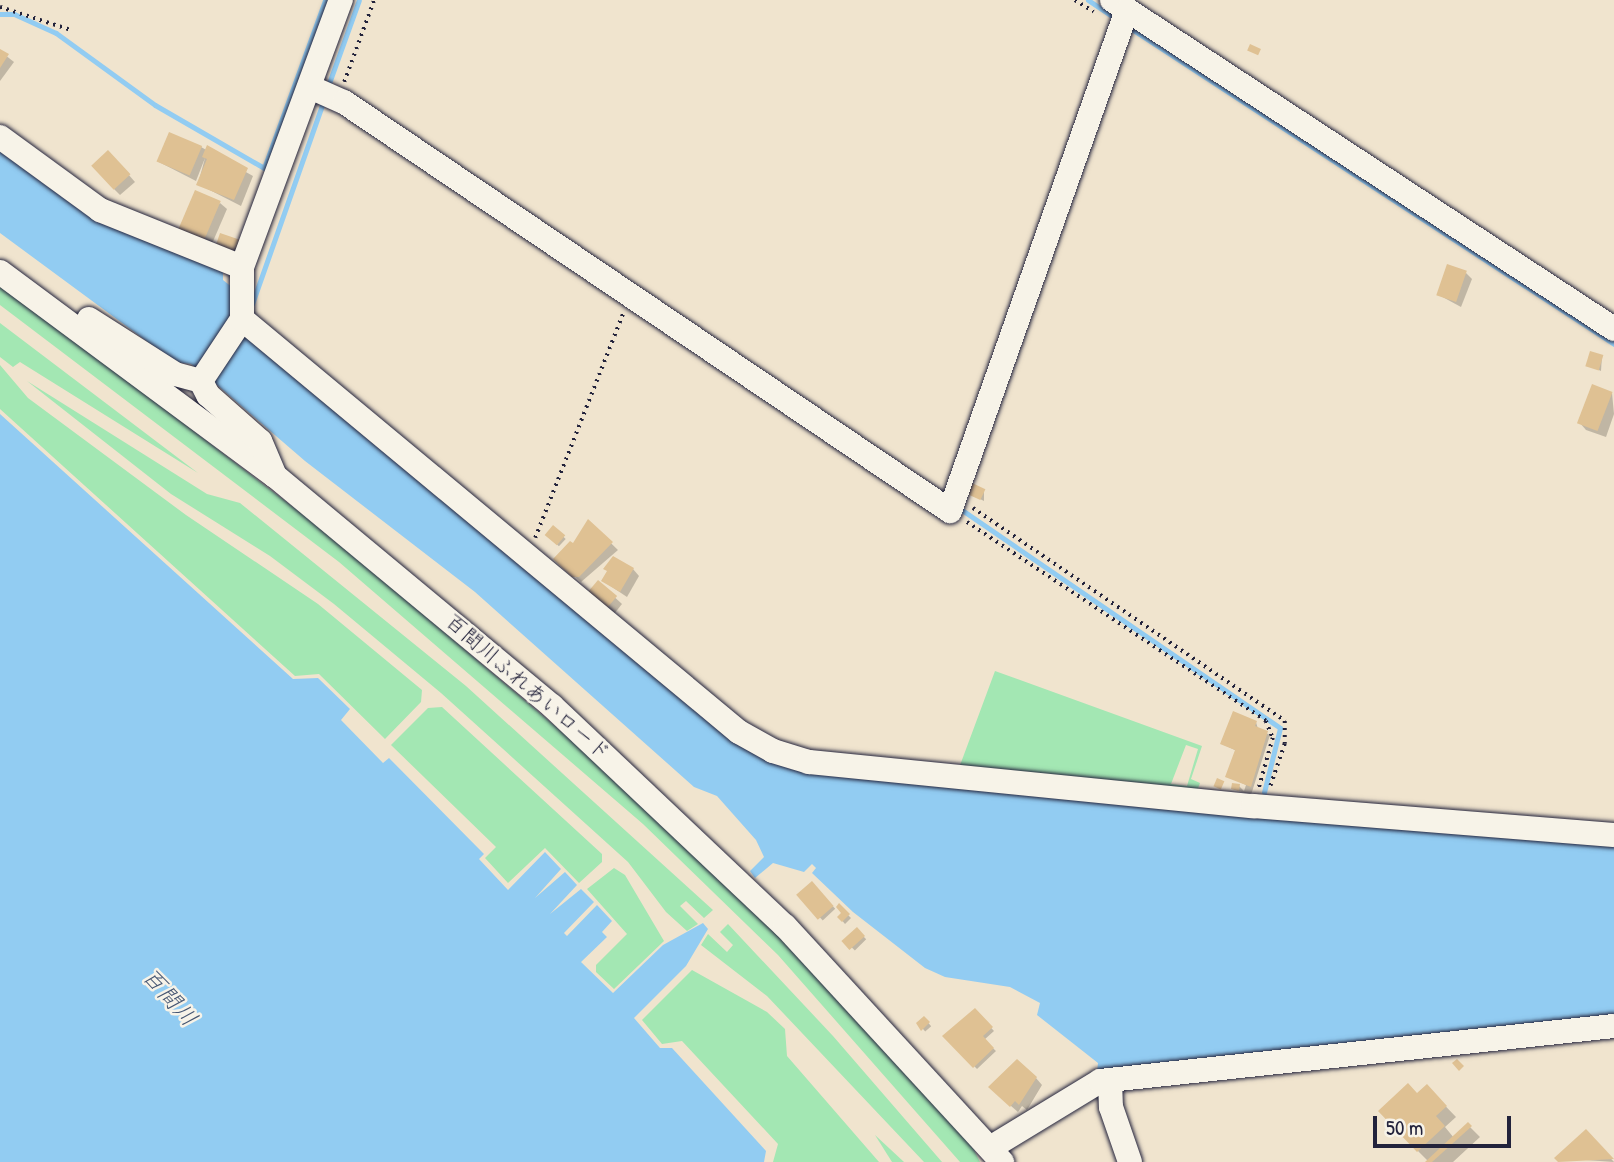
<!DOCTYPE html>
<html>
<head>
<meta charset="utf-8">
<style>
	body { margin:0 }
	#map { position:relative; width:1614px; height:1162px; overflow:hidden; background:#f0e4ce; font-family:"Patrick Hand","Klee One",sans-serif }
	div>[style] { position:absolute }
	.green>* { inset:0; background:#a3e7b3 }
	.water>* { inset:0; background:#92ccf2 }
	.shadow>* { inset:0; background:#0003; transform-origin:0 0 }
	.stream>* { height:5px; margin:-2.5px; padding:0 2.5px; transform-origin:2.5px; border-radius:2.5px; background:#92ccf2 }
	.building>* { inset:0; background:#dfc193; transform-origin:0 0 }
	.path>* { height:3.5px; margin-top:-1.75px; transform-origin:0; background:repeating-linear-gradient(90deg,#22223b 0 2px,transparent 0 7px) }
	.roads { filter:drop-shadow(0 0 2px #22223b) drop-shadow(0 0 2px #22223b) }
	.minor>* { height:24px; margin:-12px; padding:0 12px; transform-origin:12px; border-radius:12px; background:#f7f3e8 }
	span { translate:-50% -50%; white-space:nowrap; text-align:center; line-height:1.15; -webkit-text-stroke:5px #f7f3e8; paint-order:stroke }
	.street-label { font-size:21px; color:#22223b }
	.water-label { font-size:23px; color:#445572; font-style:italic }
	.scale { position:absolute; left:1373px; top:1116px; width:138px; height:32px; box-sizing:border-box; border:4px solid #22223b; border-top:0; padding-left:9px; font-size:21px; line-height:24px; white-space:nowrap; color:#22223b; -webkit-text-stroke:5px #f7f3e8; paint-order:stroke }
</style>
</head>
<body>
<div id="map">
	<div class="green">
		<div style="clip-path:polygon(0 283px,327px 533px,601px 765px,783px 941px,969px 1140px,980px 1162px,960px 1162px,778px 955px,643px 824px,339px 562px,0 305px)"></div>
		<div style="clip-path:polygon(0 323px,198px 473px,20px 362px,13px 367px,0 357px)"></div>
		<div style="clip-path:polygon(0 365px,28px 398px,186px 515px,318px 604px,422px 690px,421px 702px,385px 739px,319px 674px,295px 676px,0 409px)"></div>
		<div style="clip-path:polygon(27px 381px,207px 494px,240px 503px,466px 686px,713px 910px,704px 918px,686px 901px,680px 906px,698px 924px,687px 931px,666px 912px,628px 862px,441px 693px,334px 604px,270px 556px,171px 494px)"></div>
		<div style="clip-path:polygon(evenodd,995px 671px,1202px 746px,1191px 779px,1200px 783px,1197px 791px,959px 768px,995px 671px,1186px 745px,1198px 749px,1187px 786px,1171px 784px,1186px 745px)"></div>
		<div style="clip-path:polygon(442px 707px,602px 854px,602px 862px,579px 883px,545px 848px,508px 883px,485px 858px,496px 847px,391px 745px,428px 708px)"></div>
		<div style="clip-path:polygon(614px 868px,625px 875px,664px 941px,614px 989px,596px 972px,596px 965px,627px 934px,587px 889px)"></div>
		<div style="clip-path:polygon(728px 924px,833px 1036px,942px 1162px,924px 1162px,767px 996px,701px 945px,708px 934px,727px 952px,733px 945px,720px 932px)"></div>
		<div style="clip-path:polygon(692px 970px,767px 1012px,785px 1029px,787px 1056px,879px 1162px,773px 1162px,778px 1144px,682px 1041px,662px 1044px,642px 1020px)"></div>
		<div style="clip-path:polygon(875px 1135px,904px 1162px,892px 1162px)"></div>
	</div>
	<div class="water">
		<div style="clip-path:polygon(0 144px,223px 265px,223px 280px,233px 288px,229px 321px,798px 770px,1215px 813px,1614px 845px,1614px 1016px,1097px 1072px,1098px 1063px,1037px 1015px,1040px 1003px,1010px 987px,945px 977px,925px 968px,853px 912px,812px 873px,816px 868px,812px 864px,804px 872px,773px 863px,755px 878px,750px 871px,764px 857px,756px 840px,717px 796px,694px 787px,475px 592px,305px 461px,209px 378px,191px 364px,175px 362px,0 233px)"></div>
		<div style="clip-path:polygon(0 414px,293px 679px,318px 678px,350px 709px,341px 720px,383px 763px,389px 758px,484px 854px,479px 859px,508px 890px,545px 852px,561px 869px,535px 898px,565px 872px,577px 885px,550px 914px,581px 889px,594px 902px,564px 933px,567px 936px,597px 905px,612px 921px,602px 932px,607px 937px,581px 962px,613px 993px,663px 945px,703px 923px,708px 929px,686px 966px,634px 1018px,660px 1048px,672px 1048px,766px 1151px,764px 1162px,0 1162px)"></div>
	</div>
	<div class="shadow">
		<div style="clip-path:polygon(0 51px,14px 62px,0 81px)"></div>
		<div style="clip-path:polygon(201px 147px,253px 176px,241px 206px,198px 184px,205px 158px,196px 181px,159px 162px)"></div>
		<div style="clip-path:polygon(114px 158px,135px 182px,120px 195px,114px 189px)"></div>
		<div style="clip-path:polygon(220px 203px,227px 209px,211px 246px,187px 236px)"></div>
		<div style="clip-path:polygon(1466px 273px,1472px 279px,1461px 307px,1437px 294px)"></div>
		<div style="clip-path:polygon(1602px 356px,1601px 371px,1588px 365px)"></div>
		<div style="clip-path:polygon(1612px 393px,1614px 414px,1606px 437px,1586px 430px,1580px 423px)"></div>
		<div style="clip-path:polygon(984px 491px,984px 501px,968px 493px)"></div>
		<div style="clip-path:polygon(589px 522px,618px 550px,581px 582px,556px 559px,573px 546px)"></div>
		<div style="left:554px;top:528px;width:16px;height:10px;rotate:43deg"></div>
		<div style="clip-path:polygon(633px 569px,639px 576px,627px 597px,603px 581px)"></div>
		<div style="clip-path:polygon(598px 582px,622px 604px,614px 614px,596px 599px)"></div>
		<div style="clip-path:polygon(1256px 722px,1258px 729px,1270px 735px,1251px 795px,1233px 789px,1239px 786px,1244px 791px,1246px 785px,1227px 776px,1237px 751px,1222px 744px)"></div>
		<div style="left:812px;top:884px;width:34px;height:17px;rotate:47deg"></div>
		<div style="clip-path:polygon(839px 906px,851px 918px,845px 924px,839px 917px,844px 913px)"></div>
		<div style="left:857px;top:930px;width:13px;height:16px;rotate:45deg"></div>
		<div style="clip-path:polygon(975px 1010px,994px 1031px,984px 1040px,996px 1051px,977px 1069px,945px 1036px)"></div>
		<div style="left:924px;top:1018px;width:11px;height:8px;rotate:49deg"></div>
		<div style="clip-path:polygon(1036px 1078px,1042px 1085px,1027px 1110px,1022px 1106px,1018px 1112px,996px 1093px)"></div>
		<div style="clip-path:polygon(1427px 1087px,1456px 1117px,1445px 1127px,1454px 1138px,1468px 1125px,1480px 1137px,1453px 1162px,1429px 1162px,1418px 1151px,1417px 1095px)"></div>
		<div style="clip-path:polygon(1596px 1142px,1614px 1162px,1557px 1158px)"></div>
	</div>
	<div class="stream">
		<div style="left:1088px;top:0;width:34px;rotate:34deg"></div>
		<div style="left:0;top:14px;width:14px"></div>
		<div style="left:14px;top:14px;width:46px;rotate:24.3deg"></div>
		<div style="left:56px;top:33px;width:122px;rotate:36deg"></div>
		<div style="left:155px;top:105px;width:126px;rotate:30deg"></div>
		<div style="left:264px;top:168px;width:179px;rotate:-70deg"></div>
		<div style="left:1127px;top:26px;width:582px;rotate:33.14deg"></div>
		<div style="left:328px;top:86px;width:91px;rotate:-70.2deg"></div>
		<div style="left:252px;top:304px;width:214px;rotate:-70.6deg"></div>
		<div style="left:959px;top:508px;width:389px;rotate:34.4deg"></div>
		<div style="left:1280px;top:728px;width:66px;rotate:104deg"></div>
	</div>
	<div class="building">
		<div style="left:1250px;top:44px;width:12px;height:7px;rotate:24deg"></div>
		<div style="clip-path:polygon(0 49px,9px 54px,0 68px)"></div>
		<div style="left:169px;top:132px;width:36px;height:32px;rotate:23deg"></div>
		<div style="clip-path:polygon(207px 145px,248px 168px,234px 200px,196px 185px,207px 159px,202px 157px)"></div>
		<div style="left:108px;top:150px;width:33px;height:23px;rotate:47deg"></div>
		<div style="left:195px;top:190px;width:28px;height:43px;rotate:23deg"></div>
		<div style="left:220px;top:233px;width:24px;height:16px;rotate:19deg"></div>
		<div style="left:1447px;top:264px;width:21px;height:33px;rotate:19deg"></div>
		<div style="left:1590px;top:351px;width:14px;height:16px;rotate:17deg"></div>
		<div style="left:1592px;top:384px;width:22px;height:42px;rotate:21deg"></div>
		<div style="left:970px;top:482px;width:17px;height:12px;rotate:25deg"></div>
		<div style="clip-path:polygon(588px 519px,613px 542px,579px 577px,572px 577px,553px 559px,570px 541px,573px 543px)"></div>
		<div style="left:553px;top:525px;width:16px;height:13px;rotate:40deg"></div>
		<div style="clip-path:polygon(613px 556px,634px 568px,620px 592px,601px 581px,607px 571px,603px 569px)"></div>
		<div style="left:598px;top:580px;width:25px;height:16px;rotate:40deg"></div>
		<div style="clip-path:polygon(1233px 711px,1257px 721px,1255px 726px,1268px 731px,1251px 787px,1225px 777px,1235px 750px,1220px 744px)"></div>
		<div style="left:1217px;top:778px;width:8px;height:9px;rotate:23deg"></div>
		<div style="clip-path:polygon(1232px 783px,1240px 784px,1239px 791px,1231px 789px)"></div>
		<div style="left:812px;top:881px;width:33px;height:21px;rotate:49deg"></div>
		<div style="clip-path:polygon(839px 903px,850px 914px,842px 922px,837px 917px,841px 913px,836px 907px)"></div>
		<div style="left:857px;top:927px;width:12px;height:21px;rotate:48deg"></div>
		<div style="clip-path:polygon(975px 1008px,993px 1027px,983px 1036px,994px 1048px,973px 1068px,942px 1036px)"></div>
		<div style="clip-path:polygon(924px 1016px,930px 1022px,921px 1031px,916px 1023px)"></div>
		<div style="clip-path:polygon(1017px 1059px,1037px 1077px,1019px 1105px,1015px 1101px,1010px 1107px,988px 1087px)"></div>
		<div style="clip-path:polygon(1457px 1059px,1464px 1066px,1459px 1071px,1452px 1063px)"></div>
		<div style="clip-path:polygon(1408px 1083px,1417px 1093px,1427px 1084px,1447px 1106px,1436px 1116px,1445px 1126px,1417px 1152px,1378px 1111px)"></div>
		<div style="clip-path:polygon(1468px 1122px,1472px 1126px,1432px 1162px,1425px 1162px)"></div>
		<div style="clip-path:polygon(1586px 1129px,1614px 1159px,1558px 1162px,1554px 1158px)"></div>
	</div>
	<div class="path">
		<div style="left:1075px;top:0;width:22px;rotate:32deg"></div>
		<div style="left:0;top:7px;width:75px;rotate:17.9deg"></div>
		<div style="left:344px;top:82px;width:87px;rotate:-69.9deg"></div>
		<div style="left:973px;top:508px;width:378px;rotate:34.3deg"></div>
		<div style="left:1285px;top:721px;width:23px;rotate:90deg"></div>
		<div style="left:1285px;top:744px;width:46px;rotate:108.8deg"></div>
		<div style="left:967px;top:522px;width:359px;rotate:33.6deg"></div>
		<div style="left:1266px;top:721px;width:18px;rotate:68deg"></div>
		<div style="left:1273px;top:738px;width:52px;rotate:105.6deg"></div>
		<div style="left:535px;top:538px;width:241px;rotate:-68.6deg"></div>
	</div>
	<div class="roads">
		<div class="minor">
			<div style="left:1112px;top:0;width:600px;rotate:33.24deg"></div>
			<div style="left:310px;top:87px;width:37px;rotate:24deg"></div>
			<div style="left:344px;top:102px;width:731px;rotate:34.02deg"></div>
			<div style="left:950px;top:511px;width:531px;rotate:-70.54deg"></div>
			<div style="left:0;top:137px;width:124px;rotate:36.1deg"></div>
			<div style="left:100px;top:210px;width:153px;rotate:21.9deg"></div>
			<div style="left:0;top:272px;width:342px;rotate:36.6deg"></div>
			<div style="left:275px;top:476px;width:360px;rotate:39.7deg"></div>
			<div style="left:552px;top:706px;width:320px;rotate:43.4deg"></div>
			<div style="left:785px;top:926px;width:321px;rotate:47.4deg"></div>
			<div style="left:89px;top:319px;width:102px;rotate:32.6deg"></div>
			<div style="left:175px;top:374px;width:27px;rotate:15deg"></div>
			<div style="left:242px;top:319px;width:646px;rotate:39.73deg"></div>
			<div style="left:739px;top:732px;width:39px;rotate:29deg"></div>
			<div style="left:773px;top:751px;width:38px;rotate:17deg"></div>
			<div style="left:809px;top:762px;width:446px;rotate:5.7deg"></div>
			<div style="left:1253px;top:806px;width:362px;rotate:4.6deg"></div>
			<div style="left:275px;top:476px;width:38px;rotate:-113deg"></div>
			<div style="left:260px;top:441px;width:69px;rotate:-138.5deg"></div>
			<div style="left:208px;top:395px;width:16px;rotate:-117deg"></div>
			<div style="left:201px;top:381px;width:74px;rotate:-56.5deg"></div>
			<div style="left:242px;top:319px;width:52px;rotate:-90deg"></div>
			<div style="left:242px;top:267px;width:285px;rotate:-69.7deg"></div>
			<div style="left:1110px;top:1080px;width:27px;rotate:88deg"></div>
			<div style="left:1111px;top:1107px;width:58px;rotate:70.9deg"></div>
			<div style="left:990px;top:1148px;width:129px;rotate:-31.3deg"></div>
			<div style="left:1100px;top:1081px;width:517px;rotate:-6.11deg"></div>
		</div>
	</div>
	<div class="street-label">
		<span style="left:528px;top:687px;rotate:41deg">百間川ふれあいロード</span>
	</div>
	<div class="water-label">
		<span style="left:170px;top:997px;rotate:48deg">百間川</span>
	</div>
	<div class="scale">50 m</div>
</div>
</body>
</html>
